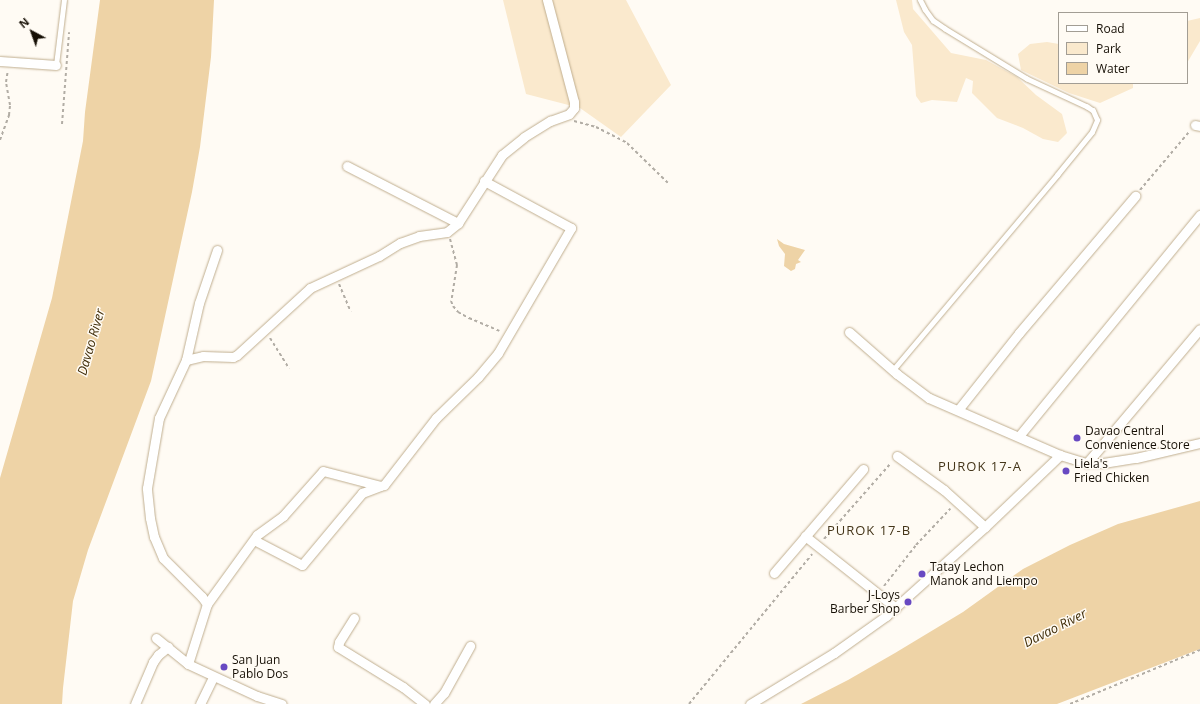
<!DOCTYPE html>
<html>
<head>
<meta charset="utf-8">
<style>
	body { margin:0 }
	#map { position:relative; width:1200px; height:704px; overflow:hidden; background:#fffbf4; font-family:"Open Sans",sans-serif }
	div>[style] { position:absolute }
	.green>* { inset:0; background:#fae9cd }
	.water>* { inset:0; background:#eed3a6 }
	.path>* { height:2px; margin-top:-1px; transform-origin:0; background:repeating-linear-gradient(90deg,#b2ada5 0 3px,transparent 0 6px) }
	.roads { filter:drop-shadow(0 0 1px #c0ae8f) drop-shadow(0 0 1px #c0ae8f) }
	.lane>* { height:4.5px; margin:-2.25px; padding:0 2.25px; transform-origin:2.25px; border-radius:2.25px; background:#fff }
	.street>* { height:9px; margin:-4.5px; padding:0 4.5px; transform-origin:4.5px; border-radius:4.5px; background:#fff }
	.dots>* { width:11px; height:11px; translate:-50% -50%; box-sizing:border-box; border:2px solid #fffbf4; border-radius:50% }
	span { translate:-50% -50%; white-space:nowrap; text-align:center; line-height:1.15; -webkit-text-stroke:3px #fffbf4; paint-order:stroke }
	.poi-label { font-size:12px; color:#160f05 }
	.left { translate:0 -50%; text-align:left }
	.right { translate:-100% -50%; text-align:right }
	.water-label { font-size:13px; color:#402d08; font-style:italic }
	.neighbourhood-label { font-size:13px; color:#45361a; letter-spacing:1px }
	.legend { position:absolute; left:1058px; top:12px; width:130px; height:72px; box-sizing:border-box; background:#fffbf4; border:1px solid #a29d94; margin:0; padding:5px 7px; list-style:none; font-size:12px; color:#160f05 }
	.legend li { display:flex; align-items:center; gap:8px; height:20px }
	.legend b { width:20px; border:1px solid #a29d94 }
	.north { position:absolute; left:12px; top:12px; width:40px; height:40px; -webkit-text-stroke:3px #fffbf4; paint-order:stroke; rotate:319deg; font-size:11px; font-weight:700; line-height:16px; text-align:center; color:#160f05 }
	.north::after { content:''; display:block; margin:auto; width:14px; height:18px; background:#160f05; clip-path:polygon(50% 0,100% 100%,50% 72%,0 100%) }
</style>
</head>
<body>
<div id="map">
	<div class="green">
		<div style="clip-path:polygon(503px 0,626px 0,671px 85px,621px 137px,580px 108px,526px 94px)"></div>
		<div style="clip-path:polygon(896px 0,912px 0,913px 9px,951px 53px,986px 60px,1017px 77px,1036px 95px,1062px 114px,1067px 133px,1058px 142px,1043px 139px,1023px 128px,997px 118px,972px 93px,973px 81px,966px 78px,957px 102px,932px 100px,921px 103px,916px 96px,912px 45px,904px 32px)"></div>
		<div style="clip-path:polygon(1200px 18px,1200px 41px,1187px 63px,1187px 21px)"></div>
		<div style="clip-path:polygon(1047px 42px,1059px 44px,1059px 83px,1133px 83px,1133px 88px,1100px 103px,1069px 93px,1021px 70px,1018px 54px,1030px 44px)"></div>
	</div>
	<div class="water">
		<div style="clip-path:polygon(100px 0,214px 0,211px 57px,200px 147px,192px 192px,151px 381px,88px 550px,73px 601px,63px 688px,62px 704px,0 704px,0 478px,52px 298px,83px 141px,85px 112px)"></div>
		<div style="clip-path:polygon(777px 239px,784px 244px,805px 250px,798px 260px,801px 262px,796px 264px,795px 269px,791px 271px,784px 266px,785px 254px,779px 246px)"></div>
		<div style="clip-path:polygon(1200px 501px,1200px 649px,1057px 704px,801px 704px,848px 680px,895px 653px,963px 612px,1023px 569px,1070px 545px,1118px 524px)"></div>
	</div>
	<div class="path">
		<div style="left:574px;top:121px;width:23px;rotate:15deg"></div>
		<div style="left:596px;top:127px;width:35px;rotate:27deg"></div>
		<div style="left:627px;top:143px;width:57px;rotate:44.3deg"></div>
		<div style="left:62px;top:124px;width:92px;rotate:-85.6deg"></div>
		<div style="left:0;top:140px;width:27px;rotate:-70deg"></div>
		<div style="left:9px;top:115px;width:10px;rotate:-84deg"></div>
		<div style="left:10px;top:105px;width:23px;rotate:-100deg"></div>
		<div style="left:6px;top:82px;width:12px;rotate:-81deg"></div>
		<div style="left:1140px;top:190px;width:76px;rotate:-49.8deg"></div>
		<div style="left:450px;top:239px;width:27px;rotate:75deg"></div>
		<div style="left:457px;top:265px;width:36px;rotate:99deg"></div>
		<div style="left:451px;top:301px;width:5px;rotate:68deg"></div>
		<div style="left:453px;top:306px;width:8px;rotate:50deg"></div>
		<div style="left:458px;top:312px;width:13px;rotate:29deg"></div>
		<div style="left:469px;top:318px;width:33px;rotate:23deg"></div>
		<div style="left:339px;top:284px;width:30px;rotate:67deg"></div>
		<div style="left:270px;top:338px;width:36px;rotate:58deg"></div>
		<div style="left:824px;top:539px;width:101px;rotate:-48.6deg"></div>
		<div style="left:884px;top:586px;width:52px;rotate:-52deg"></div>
		<div style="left:916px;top:545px;width:50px;rotate:-46.6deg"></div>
		<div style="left:689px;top:704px;width:194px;rotate:-50.6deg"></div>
		<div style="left:1070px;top:704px;width:141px;rotate:-22.6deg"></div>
	</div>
	<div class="roads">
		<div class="lane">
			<div style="left:56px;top:65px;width:65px;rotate:-83deg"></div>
			<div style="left:893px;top:370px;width:255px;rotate:-49.9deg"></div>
			<div style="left:1057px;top:175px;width:55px;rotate:-50.9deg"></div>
			<div style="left:1092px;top:132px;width:13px;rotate:-67deg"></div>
			<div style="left:1097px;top:120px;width:10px;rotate:-114deg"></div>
			<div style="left:1093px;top:111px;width:7px;rotate:-146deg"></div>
			<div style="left:1087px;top:107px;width:66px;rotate:-155deg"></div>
			<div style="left:1027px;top:79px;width:96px;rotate:-148.6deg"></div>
			<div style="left:945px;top:29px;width:14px;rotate:-146deg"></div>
			<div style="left:933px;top:21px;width:14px;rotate:-126deg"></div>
			<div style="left:925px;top:10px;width:11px;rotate:-117deg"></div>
		</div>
		<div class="street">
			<div style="left:0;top:61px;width:56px;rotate:4.1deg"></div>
			<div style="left:1195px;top:125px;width:5px;rotate:11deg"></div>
			<div style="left:347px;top:166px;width:125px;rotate:27.2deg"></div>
			<div style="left:849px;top:332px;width:64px;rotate:41.2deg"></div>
			<div style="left:897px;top:374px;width:40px;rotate:37deg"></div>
			<div style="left:929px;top:398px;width:143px;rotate:23.5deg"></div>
			<div style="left:1060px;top:455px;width:28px;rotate:17deg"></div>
			<div style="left:1087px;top:463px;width:16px"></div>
			<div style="left:1103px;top:463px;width:33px;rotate:-9deg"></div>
			<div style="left:1136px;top:458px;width:66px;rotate:-13.2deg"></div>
			<div style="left:186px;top:360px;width:17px;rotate:-13deg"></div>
			<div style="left:203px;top:356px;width:30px;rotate:2deg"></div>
			<div style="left:233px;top:357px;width:4px;rotate:-27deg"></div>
			<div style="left:237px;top:355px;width:99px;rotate:-42.5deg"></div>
			<div style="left:310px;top:288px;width:76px;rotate:-24.9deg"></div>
			<div style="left:379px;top:256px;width:25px;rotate:-32deg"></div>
			<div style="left:400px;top:243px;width:20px;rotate:-20deg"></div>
			<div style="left:419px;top:236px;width:28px;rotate:-8deg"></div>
			<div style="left:447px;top:232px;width:14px;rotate:-39deg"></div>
			<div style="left:458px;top:223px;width:81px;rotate:-57.1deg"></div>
			<div style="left:502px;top:155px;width:28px;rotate:-39deg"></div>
			<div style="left:524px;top:137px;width:31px;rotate:-32deg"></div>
			<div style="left:550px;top:121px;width:20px;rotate:-20deg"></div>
			<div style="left:569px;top:114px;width:8px;rotate:-50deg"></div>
			<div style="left:574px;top:108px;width:6px;rotate:-90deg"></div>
			<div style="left:574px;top:102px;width:106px;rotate:-104.8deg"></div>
			<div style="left:958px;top:410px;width:98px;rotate:-51.6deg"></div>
			<div style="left:1019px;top:333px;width:180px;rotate:-49.7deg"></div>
			<div style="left:1019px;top:436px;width:286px;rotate:-50.7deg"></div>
			<div style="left:897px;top:456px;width:58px;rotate:35.9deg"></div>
			<div style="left:944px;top:490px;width:55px;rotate:42.1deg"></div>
			<div style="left:1087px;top:463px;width:175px;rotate:-49.9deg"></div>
			<div style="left:805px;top:536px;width:116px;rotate:38.4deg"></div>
			<div style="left:254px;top:540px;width:54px;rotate:27.5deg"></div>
			<div style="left:302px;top:565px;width:94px;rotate:-50.2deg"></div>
			<div style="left:362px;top:493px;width:19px;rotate:-21deg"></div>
			<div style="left:774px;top:573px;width:137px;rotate:-49.4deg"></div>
			<div style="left:207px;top:604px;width:9px;rotate:-126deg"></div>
			<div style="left:202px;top:597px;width:55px;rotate:-135deg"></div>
			<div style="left:163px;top:558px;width:23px;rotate:-113deg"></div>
			<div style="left:154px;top:537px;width:19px;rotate:-102deg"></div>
			<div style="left:150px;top:518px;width:30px;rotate:-96deg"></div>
			<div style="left:147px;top:488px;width:71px;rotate:-80.3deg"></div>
			<div style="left:159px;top:418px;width:64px;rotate:-65deg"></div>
			<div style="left:186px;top:360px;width:58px;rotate:-77.2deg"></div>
			<div style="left:199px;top:303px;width:56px;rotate:-71.2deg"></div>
			<div style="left:354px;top:618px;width:28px;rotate:122deg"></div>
			<div style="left:339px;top:642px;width:5px;rotate:101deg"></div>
			<div style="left:338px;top:647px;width:76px;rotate:31.6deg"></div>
			<div style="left:403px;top:687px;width:28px;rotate:38deg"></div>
			<div style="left:156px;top:638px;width:41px;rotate:39.1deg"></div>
			<div style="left:188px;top:664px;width:76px;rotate:24.9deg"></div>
			<div style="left:257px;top:696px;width:26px;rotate:18deg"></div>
			<div style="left:188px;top:664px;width:63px;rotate:-72.4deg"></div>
			<div style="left:207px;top:604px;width:85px;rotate:-54.1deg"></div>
			<div style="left:257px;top:535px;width:32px;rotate:-36deg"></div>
			<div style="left:283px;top:516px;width:60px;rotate:-48.4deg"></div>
			<div style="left:323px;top:471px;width:59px;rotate:14.7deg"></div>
			<div style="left:380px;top:486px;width:4px;rotate:-14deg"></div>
			<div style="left:384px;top:485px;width:85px;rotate:-52.2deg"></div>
			<div style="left:436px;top:418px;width:59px;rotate:-44.3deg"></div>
			<div style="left:478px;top:377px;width:31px;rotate:-50deg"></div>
			<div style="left:498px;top:353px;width:145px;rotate:-59.7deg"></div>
			<div style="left:571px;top:228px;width:99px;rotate:-151.6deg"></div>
			<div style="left:135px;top:704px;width:46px;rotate:-66.8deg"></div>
			<div style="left:153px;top:662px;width:9px;rotate:-54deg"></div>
			<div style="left:158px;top:655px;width:13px;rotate:-39deg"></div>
			<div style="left:200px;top:704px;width:30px;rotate:-64deg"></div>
			<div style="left:434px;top:704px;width:15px;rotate:-48deg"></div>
			<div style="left:444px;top:693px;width:54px;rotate:-61deg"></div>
			<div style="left:750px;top:704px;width:98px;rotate:-31.3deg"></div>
			<div style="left:834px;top:653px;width:64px;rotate:-35.4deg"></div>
			<div style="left:886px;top:616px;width:133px;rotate:-42deg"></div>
			<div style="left:985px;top:527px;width:104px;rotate:-43.8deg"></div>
		</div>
	</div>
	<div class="dots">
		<div style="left:1077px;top:438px;background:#6849c2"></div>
		<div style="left:1066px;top:471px;background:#6849c2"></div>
		<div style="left:922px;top:574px;background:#6849c2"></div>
		<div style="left:908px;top:602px;background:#6849c2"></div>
		<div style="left:224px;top:667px;background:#6849c2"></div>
	</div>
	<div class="poi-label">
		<span class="left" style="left:1085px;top:438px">Davao Central<br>Convenience Store</span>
		<span class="left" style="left:1074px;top:471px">Liela's<br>Fried Chicken</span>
		<span class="left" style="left:930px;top:574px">Tatay Lechon<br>Manok and Liempo</span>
		<span class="right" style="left:900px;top:602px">J-Loys<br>Barber Shop</span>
		<span class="left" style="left:232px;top:667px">San Juan<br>Pablo Dos</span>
	</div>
	<div class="water-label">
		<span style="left:91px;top:342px;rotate:-74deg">Davao River</span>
		<span style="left:1055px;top:628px;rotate:-27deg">Davao River</span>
	</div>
	<div class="neighbourhood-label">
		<span style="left:980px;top:466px">PUROK 17-A</span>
		<span style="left:869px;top:530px">PUROK 17-B</span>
	</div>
	<ul class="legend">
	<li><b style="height:5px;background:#fff"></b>Road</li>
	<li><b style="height:11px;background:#fae9cd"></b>Park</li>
	<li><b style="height:11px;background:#eed3a6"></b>Water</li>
	</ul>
	<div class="north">N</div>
</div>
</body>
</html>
